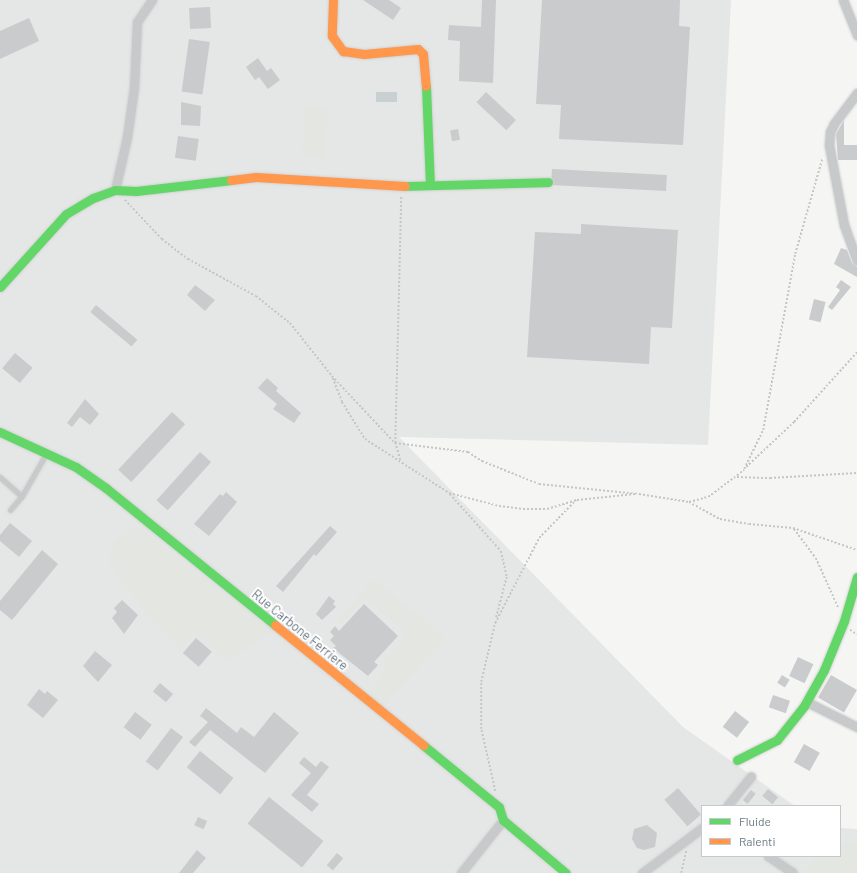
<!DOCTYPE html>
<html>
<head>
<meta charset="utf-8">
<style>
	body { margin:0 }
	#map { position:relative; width:857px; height:873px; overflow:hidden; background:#f5f5f4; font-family:Barlow,sans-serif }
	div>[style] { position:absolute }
	.built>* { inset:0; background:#e5e6e6 }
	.green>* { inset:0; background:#e4e6e2; transform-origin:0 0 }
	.water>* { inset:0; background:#c8d0d2; transform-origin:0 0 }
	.building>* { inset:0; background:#cacbcc; transform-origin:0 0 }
	.path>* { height:1.5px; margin-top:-0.75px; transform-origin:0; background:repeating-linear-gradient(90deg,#c5c6c7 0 2px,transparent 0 4px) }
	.roads { filter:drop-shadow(0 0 1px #d1d2d2) drop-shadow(0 0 1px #d1d2d2) }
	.lane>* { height:4.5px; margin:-2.25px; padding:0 2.25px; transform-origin:2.25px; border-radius:2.25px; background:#c7c9ca }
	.street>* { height:9px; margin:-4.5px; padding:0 4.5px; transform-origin:4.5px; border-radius:4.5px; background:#c7c9ca }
	.fast>* { height:9px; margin:-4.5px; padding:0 4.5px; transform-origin:4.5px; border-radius:4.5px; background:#63d668 }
	.slow>* { height:9px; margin:-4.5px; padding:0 4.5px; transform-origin:4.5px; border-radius:4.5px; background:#ff974d }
	span { translate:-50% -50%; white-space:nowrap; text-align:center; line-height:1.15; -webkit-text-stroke:4px #fff; paint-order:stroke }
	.street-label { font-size:13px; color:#687881 }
	.legend { position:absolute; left:701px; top:805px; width:140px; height:52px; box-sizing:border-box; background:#fff; border:1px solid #c3c9cd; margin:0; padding:5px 7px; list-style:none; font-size:12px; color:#687881 }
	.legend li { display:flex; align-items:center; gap:8px; height:20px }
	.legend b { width:20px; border:1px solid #c3c9cd }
</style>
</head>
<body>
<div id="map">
	<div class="built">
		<div style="clip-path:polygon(0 0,731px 0,708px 445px,399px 437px,683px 727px,795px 806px,702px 806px,702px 856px,840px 856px,840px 828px,857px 829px,857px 873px,0 873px)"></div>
	</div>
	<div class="green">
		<div style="left:304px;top:108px;width:23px;height:49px;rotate:2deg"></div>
		<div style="clip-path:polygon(137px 526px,273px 631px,227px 661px,206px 640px,193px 632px,181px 650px,154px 623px,109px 563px,115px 541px)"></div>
		<div style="clip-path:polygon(374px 579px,445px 638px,383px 707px,370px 698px,384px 672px,385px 660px,402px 644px,404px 630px,366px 599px,340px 624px,337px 620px)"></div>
		<div style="clip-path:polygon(840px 842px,857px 842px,857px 873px,802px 873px,817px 856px,840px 856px)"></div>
	</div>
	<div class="water">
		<div style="left:376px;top:92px;width:21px;height:10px"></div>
	</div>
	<div class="building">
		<div style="clip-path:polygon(363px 0,389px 0,401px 8px,393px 20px)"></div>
		<div style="clip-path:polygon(482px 0,496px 0,493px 83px,459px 81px,460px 41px,448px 40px,449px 25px,481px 27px)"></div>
		<div style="clip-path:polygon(542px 0,680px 0,679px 26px,690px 27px,683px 145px,559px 139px,561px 105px,536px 104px)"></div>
		<div style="left:210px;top:7px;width:21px;height:21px;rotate:87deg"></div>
		<div style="clip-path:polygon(29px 18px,39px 41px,0 59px,0 31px)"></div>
		<div style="left:189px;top:39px;width:21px;height:53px;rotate:8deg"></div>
		<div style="clip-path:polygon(258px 58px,267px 71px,271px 68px,280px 80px,268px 89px,259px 77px,255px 80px,246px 67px)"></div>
		<div style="left:486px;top:92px;width:41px;height:14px;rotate:43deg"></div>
		<div style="clip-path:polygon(181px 102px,201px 106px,200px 126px,181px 125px)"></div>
		<div style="clip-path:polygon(844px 120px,844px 145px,857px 145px,857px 160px,838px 160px,836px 134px)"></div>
		<div style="left:458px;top:129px;width:11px;height:8px;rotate:80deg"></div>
		<div style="left:178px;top:136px;width:21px;height:22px;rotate:8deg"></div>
		<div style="left:552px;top:169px;width:115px;height:16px;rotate:3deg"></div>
		<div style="clip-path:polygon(581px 224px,678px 230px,672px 328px,651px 327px,649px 364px,527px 357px,535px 232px,581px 234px)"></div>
		<div style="clip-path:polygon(841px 248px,847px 250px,852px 263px,857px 267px,857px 277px,834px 264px)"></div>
		<div style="clip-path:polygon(841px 280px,851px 287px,832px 310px,828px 307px,840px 290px,836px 287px)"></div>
		<div style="clip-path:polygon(195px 285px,215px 300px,205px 311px,187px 295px)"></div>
		<div style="left:814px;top:299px;width:12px;height:21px;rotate:14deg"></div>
		<div style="left:96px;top:305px;width:54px;height:9px;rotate:40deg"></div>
		<div style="left:15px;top:353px;width:23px;height:20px;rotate:40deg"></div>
		<div style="clip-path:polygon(267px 378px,278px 388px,276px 391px,301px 413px,294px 423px,273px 409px,277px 404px,258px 388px)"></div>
		<div style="clip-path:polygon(85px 399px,99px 414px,90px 425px,80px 417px,72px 427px,67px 423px)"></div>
		<div style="left:172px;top:412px;width:18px;height:79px;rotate:43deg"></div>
		<div style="left:200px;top:452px;width:15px;height:65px;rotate:42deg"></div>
		<div style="clip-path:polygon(226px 492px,237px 502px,209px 536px,194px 524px,220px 494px,223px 496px)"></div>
		<div style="clip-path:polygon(10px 523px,32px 541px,19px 557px,0 541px,0 535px)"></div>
		<div style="clip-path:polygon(330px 526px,337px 532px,316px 556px,314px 554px,283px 592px,276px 586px)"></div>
		<div style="clip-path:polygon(42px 550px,58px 564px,12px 620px,0 610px,0 601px)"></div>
		<div style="clip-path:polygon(329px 596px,335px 601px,333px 604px,336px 607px,322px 620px,316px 614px)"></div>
		<div style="clip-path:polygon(122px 600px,138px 615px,124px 634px,112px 618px,117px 612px,114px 608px)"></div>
		<div style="clip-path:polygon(364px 604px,398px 636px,374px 662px,378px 665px,368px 676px,333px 648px,336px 646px,330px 640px,334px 636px,330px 632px,335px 626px,339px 631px)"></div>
		<div style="left:196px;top:638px;width:21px;height:20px;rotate:41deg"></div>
		<div style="clip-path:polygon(95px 651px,112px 665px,98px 682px,83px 666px)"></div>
		<div style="left:798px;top:657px;width:17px;height:21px;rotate:25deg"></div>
		<div style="left:782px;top:675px;width:9px;height:9px;rotate:32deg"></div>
		<div style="left:831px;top:675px;width:30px;height:26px;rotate:30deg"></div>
		<div style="left:160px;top:683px;width:17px;height:11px;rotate:40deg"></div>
		<div style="clip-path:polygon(39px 689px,45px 694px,47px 691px,58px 700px,43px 718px,27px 705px)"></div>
		<div style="left:773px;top:695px;width:18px;height:13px;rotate:19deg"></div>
		<div style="clip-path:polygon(206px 708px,237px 733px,241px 727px,254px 737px,274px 712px,299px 733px,265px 773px,210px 730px,195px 747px,189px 742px,208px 722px,200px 716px)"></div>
		<div style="left:735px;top:711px;width:18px;height:20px;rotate:38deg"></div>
		<div style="left:135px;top:712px;width:21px;height:19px;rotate:37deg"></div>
		<div style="left:171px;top:728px;width:15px;height:42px;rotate:37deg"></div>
		<div style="left:804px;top:744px;width:18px;height:21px;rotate:29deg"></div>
		<div style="left:200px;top:751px;width:43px;height:21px;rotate:39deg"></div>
		<div style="clip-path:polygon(304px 757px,316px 767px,321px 761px,329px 767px,307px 795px,319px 804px,312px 812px,291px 795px,311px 773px,299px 763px)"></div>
		<div style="left:678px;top:788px;width:35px;height:18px;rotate:49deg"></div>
		<div style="left:768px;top:789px;width:13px;height:9px;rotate:39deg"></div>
		<div style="left:751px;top:790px;width:6px;height:13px;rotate:39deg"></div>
		<div style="left:269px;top:797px;width:70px;height:34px;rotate:39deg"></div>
		<div style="left:198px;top:817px;width:10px;height:9px;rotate:24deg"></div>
		<div style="clip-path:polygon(647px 825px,657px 833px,655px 847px,644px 850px,637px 848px,632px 839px,634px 829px)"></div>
		<div style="clip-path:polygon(197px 850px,206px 858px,193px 873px,179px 873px)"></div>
		<div style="left:337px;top:853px;width:8px;height:16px;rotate:40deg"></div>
	</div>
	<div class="path">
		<div style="left:125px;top:200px;width:54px;rotate:46.5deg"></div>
		<div style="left:162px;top:239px;width:33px;rotate:38deg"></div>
		<div style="left:188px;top:259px;width:77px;rotate:28.6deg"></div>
		<div style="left:256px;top:296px;width:43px;rotate:38.5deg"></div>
		<div style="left:290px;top:323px;width:68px;rotate:51.6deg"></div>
		<div style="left:332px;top:376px;width:92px;rotate:46.8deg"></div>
		<div style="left:395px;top:443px;width:74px;rotate:7deg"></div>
		<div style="left:468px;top:452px;width:17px;rotate:33deg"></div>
		<div style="left:482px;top:461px;width:61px;rotate:22deg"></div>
		<div style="left:539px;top:484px;width:100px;rotate:5.7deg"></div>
		<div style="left:333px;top:378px;width:26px;rotate:69deg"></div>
		<div style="left:342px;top:402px;width:44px;rotate:58.1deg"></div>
		<div style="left:365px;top:439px;width:100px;rotate:32.7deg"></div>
		<div style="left:449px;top:493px;width:52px;rotate:14.6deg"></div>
		<div style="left:499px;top:506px;width:24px;rotate:7deg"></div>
		<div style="left:523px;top:509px;width:24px"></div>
		<div style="left:547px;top:509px;width:31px;rotate:-17deg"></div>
		<div style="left:577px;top:500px;width:58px;rotate:-5.9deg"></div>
		<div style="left:400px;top:460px;width:18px;rotate:-106deg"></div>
		<div style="left:395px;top:443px;width:247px;rotate:-88.6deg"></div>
		<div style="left:746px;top:467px;width:66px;rotate:-43.2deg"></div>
		<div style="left:794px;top:422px;width:94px;rotate:-48deg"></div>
		<div style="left:744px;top:469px;width:43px;rotate:-64deg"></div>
		<div style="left:763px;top:430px;width:179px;rotate:-79.7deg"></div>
		<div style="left:795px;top:254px;width:99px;rotate:-74.1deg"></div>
		<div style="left:737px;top:477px;width:33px;rotate:2deg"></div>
		<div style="left:770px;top:478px;width:87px;rotate:-3.3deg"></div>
		<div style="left:450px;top:494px;width:76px;rotate:48.2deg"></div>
		<div style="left:501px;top:551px;width:27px;rotate:77deg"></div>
		<div style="left:507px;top:577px;width:43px;rotate:104.7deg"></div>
		<div style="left:639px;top:494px;width:51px;rotate:9.1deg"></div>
		<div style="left:689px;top:502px;width:35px;rotate:29deg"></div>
		<div style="left:720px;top:519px;width:29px;rotate:10deg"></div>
		<div style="left:749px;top:524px;width:44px;rotate:5.2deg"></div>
		<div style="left:793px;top:528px;width:68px;rotate:19deg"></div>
		<div style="left:689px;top:502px;width:20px;rotate:-15deg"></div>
		<div style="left:708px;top:497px;width:45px;rotate:-36.9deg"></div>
		<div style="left:794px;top:529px;width:36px;rotate:53deg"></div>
		<div style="left:816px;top:558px;width:54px;rotate:65.8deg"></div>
		<div style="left:850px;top:630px;width:8px;rotate:30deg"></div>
		<div style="left:495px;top:791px;width:64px;rotate:-102.7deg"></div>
		<div style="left:481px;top:729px;width:47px;rotate:-90deg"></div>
		<div style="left:481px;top:682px;width:61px;rotate:-76.7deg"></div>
		<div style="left:495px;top:623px;width:96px;rotate:-62.6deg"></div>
		<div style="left:539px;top:538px;width:53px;rotate:-45.8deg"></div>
		<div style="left:681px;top:873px;width:23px;rotate:-77deg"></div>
	</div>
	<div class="roads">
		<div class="lane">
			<div style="left:0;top:477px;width:29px;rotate:41deg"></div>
			<div style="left:10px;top:510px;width:18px;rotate:-49deg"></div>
			<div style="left:22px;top:496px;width:48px;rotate:-60.3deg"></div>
		</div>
		<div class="street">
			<div style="left:843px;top:0;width:38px;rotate:68deg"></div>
			<div style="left:857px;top:93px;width:39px;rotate:127deg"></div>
			<div style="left:834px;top:124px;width:9px;rotate:117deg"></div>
			<div style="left:830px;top:132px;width:13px;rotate:94deg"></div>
			<div style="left:829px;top:145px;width:81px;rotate:79.4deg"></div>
			<div style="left:844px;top:225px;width:38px;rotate:70deg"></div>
			<div style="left:115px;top:190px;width:54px;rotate:-77.2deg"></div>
			<div style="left:127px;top:137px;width:49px;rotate:-81.9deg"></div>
			<div style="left:134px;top:88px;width:66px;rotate:-87.4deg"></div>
			<div style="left:137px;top:22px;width:27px;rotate:-56deg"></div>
			<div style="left:807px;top:702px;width:56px;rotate:26.6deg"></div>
			<div style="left:727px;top:806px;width:38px;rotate:-51deg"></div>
			<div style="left:768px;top:856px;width:30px;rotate:34deg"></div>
			<div style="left:461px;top:873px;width:68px;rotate:-51.6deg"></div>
			<div style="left:642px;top:873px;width:75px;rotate:-36.9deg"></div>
		</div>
		<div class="fast">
			<div style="left:426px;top:86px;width:98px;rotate:87.7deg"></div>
			<div style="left:405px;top:186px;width:143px;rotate:-1.6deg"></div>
			<div style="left:0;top:287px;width:98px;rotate:-47.9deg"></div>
			<div style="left:66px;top:214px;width:31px;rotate:-31deg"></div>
			<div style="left:93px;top:198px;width:23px;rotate:-20deg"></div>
			<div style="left:115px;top:190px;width:21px;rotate:3deg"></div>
			<div style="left:136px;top:191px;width:96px;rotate:-6.6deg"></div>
			<div style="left:0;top:432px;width:84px;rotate:24.7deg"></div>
			<div style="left:76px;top:467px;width:37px;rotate:35deg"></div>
			<div style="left:106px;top:488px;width:218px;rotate:39deg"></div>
			<div style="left:423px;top:745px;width:98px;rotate:39.2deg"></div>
			<div style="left:499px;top:807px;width:14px;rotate:73deg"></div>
			<div style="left:503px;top:820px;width:82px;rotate:40.1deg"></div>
			<div style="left:737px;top:760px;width:45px;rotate:-26.6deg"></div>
			<div style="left:777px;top:740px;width:43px;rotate:-51.5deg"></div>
			<div style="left:804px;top:706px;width:41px;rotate:-60.9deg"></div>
			<div style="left:824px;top:670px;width:53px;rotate:-67.8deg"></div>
			<div style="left:844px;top:621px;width:46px;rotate:-73.5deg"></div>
		</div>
		<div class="slow">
			<div style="left:333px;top:0;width:36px;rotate:92deg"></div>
			<div style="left:332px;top:36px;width:19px;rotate:54deg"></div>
			<div style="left:343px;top:51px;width:21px;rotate:8deg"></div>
			<div style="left:364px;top:54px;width:54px;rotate:-5.3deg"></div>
			<div style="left:418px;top:49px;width:7px;rotate:45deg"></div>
			<div style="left:423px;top:54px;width:32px;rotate:85deg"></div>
			<div style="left:231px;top:180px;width:25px;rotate:-7deg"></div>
			<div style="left:256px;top:177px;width:149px;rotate:3.5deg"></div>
			<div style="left:275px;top:625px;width:191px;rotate:39deg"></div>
		</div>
	</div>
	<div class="street-label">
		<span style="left:300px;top:630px;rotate:39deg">Rue Carbone Ferriere</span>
	</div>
	<ul class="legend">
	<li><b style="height:5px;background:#63d668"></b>Fluide</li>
	<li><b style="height:5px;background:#ff974d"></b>Ralenti</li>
	</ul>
</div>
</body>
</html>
